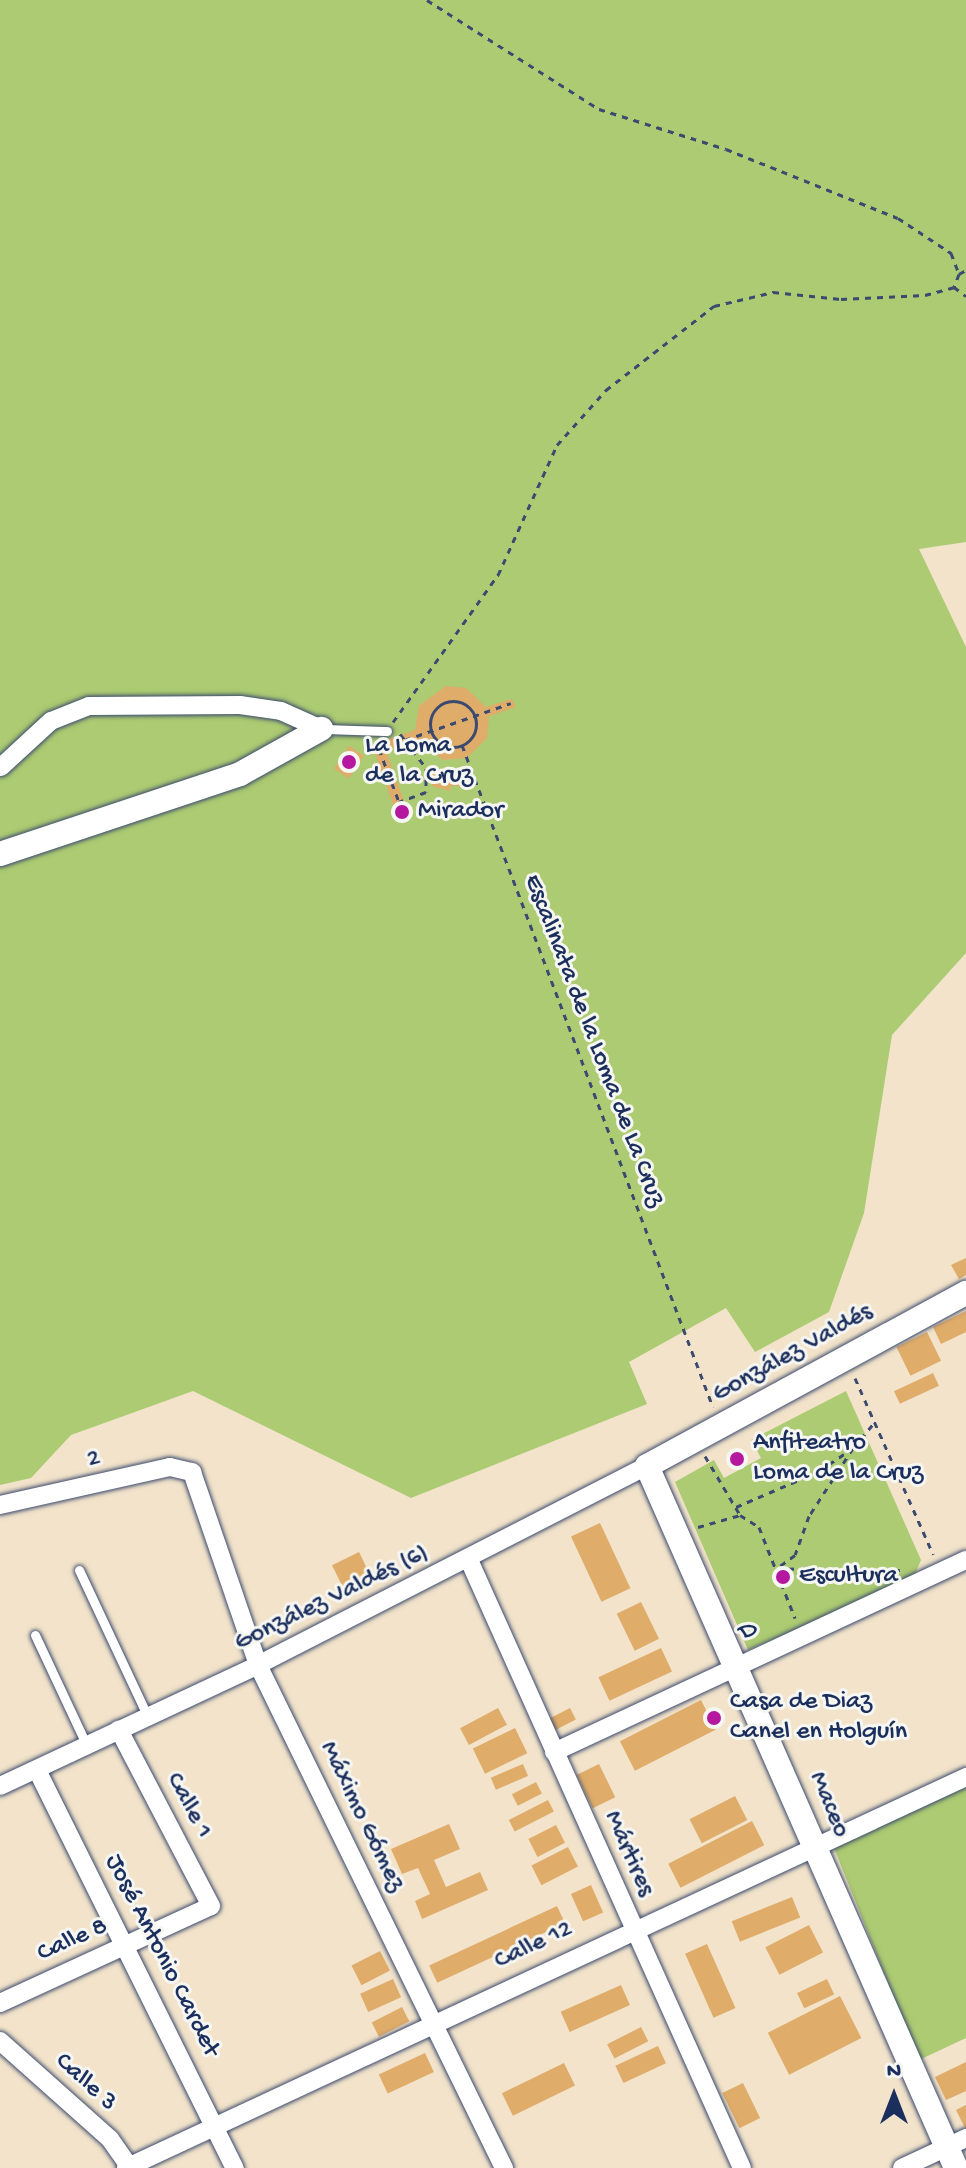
<!DOCTYPE html>
<html>
<head>
<meta charset="utf-8">
<style>
	body { margin:0 }
	#map { position:relative; width:966px; height:2168px; overflow:hidden; background:#f2e3ca; font-family:"Gochi Hand",sans-serif }
	div>[style] { position:absolute }
	.green>* { inset:0; background:#accb72 }
	.building>* { inset:0; background:#dfac6a; transform-origin:0 0 }
	.path>* { height:3px; margin-top:-1.5px; transform-origin:0; background:repeating-linear-gradient(90deg,#3b4a6e 0 6px,transparent 0 12px) }
	.path>.ring { margin:-1.5px; padding:0; box-sizing:content-box; background:none; border:3px solid #3b4a6e; border-radius:50% }
	.roads { filter:drop-shadow(0 0 2px #3b4a6e) drop-shadow(0 0 2px #3b4a6e) }
	.service>* { height:9px; margin:-4.5px; padding:0 4.5px; transform-origin:4.5px; border-radius:4.5px; background:#fff }
	.minor>* { height:18px; margin:-9px; padding:0 9px; transform-origin:9px; border-radius:9px; background:#fff }
	.tertiary>* { height:24px; margin:-12px; padding:0 12px; transform-origin:12px; border-radius:12px; background:#fff }
	.dots>* { width:22px; height:22px; translate:-50% -50%; box-sizing:border-box; border:4px solid #f6f6f2; border-radius:50% }
	span { translate:-50% -50%; white-space:nowrap; text-align:center; line-height:1.15; -webkit-text-stroke:6px #f6f6f2; paint-order:stroke }
	.poi-label { font-size:26px; color:#1b2f5e }
	.left { translate:0 -50%; text-align:left }
	.street-label { font-size:26px; color:#1b2f5e }
	.north { position:absolute; left:854px; top:2056px; width:80px; height:80px; -webkit-text-stroke:6px #f6f6f2; paint-order:stroke; rotate:0deg; font-size:22px; font-weight:700; line-height:32px; text-align:center; color:#1b2f5e }
	.north::after { content:''; display:block; margin:auto; width:28px; height:36px; background:#1b2f5e; clip-path:polygon(50% 0,100% 100%,50% 72%,0 100%) }
</style>
</head>
<body>
<div id="map">
	<div class="green">
		<div style="clip-path:polygon(0 0,966px 0,966px 542px,919px 549px,966px 647px,966px 953px,892px 1035px,864px 1213px,829px 1312px,755px 1352px,726px 1308px,629px 1362px,647px 1404px,411px 1498px,193px 1391px,71px 1435px,31px 1478px,0 1485px)"></div>
		<div style="clip-path:polygon(846px 1391px,921px 1560px,913px 1579px,748px 1650px,675px 1482px,714px 1460px,724px 1478px,761px 1458px,751px 1440px)"></div>
		<div style="clip-path:polygon(966px 1787px,966px 2038px,919px 2060px,834px 1848px)"></div>
	</div>
	<div class="building">
		<div style="clip-path:polygon(446px 686px,466px 688px,486px 707px,512px 699px,516px 707px,489px 716px,487px 738px,467px 758px,443px 760px,419px 740px,386px 751px,408px 812px,397px 816px,372px 745px,415px 730px,419px 706px)"></div>
		<div style="left:349px;top:746px;width:18px;height:27px;rotate:34deg"></div>
		<div style="clip-path:polygon(460px 773px,460px 786px,450px 786px,450px 791px,432px 786px,432px 774px)"></div>
		<div style="clip-path:polygon(966px 1258px,966px 1275px,959px 1279px,951px 1265px)"></div>
		<div style="clip-path:polygon(966px 1311px,966px 1332px,941px 1344px,933px 1327px)"></div>
		<div style="left:927px;top:1332px;width:32px;height:34px;rotate:64deg"></div>
		<div style="left:933px;top:1373px;width:14px;height:43px;rotate:65deg"></div>
		<div style="left:600px;top:1523px;width:72px;height:32px;rotate:65deg"></div>
		<div style="left:359px;top:1552px;width:25px;height:30px;rotate:64deg"></div>
		<div style="left:641px;top:1602px;width:41px;height:27px;rotate:64deg"></div>
		<div style="left:661px;top:1648px;width:26px;height:69px;rotate:65deg"></div>
		<div style="left:701px;top:1700px;width:33px;height:91px;rotate:63deg"></div>
		<div style="left:498px;top:1708px;width:19px;height:43px;rotate:62deg"></div>
		<div style="left:570px;top:1708px;width:13px;height:24px;rotate:63deg"></div>
		<div style="left:515px;top:1728px;width:28px;height:47px;rotate:64deg"></div>
		<div style="left:523px;top:1764px;width:13px;height:35px;rotate:67deg"></div>
		<div style="left:599px;top:1764px;width:37px;height:25px;rotate:64deg"></div>
		<div style="left:536px;top:1782px;width:13px;height:27px;rotate:63deg"></div>
		<div style="left:735px;top:1796px;width:27px;height:51px;rotate:63deg"></div>
		<div style="left:548px;top:1800px;width:13px;height:44px;rotate:63deg"></div>
		<div style="left:752px;top:1821px;width:27px;height:94px;rotate:63deg"></div>
		<div style="clip-path:polygon(449px 1824px,460px 1849px,434px 1860px,446px 1887px,480px 1872px,488px 1890px,422px 1919px,415px 1901px,430px 1894px,418px 1868px,402px 1874px,391px 1849px)"></div>
		<div style="left:556px;top:1825px;width:20px;height:31px;rotate:63deg"></div>
		<div style="left:568px;top:1847px;width:22px;height:41px;rotate:63deg"></div>
		<div style="left:591px;top:1885px;width:30px;height:22px;rotate:66deg"></div>
		<div style="left:792px;top:1897px;width:22px;height:65px;rotate:68deg"></div>
		<div style="left:557px;top:1906px;width:19px;height:141px;rotate:65deg"></div>
		<div style="left:809px;top:1925px;width:31px;height:49px;rotate:63deg"></div>
		<div style="left:707px;top:1944px;width:70px;height:24px;rotate:66deg"></div>
		<div style="left:380px;top:1951px;width:22px;height:32px;rotate:63deg"></div>
		<div style="left:393px;top:1979px;width:20px;height:36px;rotate:66deg"></div>
		<div style="left:827px;top:1979px;width:17px;height:33px;rotate:65deg"></div>
		<div style="left:621px;top:1985px;width:22px;height:66px;rotate:66deg"></div>
		<div style="left:840px;top:1996px;width:47px;height:81px;rotate:63deg"></div>
		<div style="left:402px;top:2007px;width:16px;height:34px;rotate:63deg"></div>
		<div style="left:641px;top:2027px;width:16px;height:38px;rotate:63deg"></div>
		<div style="left:658px;top:2046px;width:19px;height:47px;rotate:65deg"></div>
		<div style="left:425px;top:2053px;width:21px;height:51px;rotate:65deg"></div>
		<div style="clip-path:polygon(966px 2062px,966px 2091px,946px 2100px,935px 2077px)"></div>
		<div style="left:564px;top:2063px;width:25px;height:69px;rotate:64deg"></div>
		<div style="left:743px;top:2083px;width:39px;height:23px;rotate:64deg"></div>
		<div style="clip-path:polygon(966px 2105px,966px 2130px,956px 2110px)"></div>
	</div>
	<div class="path">
		<div style="left:427px;top:0;width:204px;rotate:32.4deg"></div>
		<div style="left:599px;top:109px;width:133px;rotate:17.5deg"></div>
		<div style="left:726px;top:149px;width:185px;rotate:21.9deg"></div>
		<div style="left:898px;top:218px;width:64px;rotate:33.4deg"></div>
		<div style="left:951px;top:253px;width:22px;rotate:69deg"></div>
		<div style="left:959px;top:274px;width:14px;rotate:111deg"></div>
		<div style="left:959px;top:274px;width:8px;rotate:-30deg"></div>
		<div class="ring" style="left:430px;top:701px;width:43px;height:43px"></div>
		<div style="left:393px;top:722px;width:181px;rotate:-54.5deg"></div>
		<div style="left:498px;top:575px;width:143px;rotate:-65.6deg"></div>
		<div style="left:557px;top:445px;width:74px;rotate:-48.3deg"></div>
		<div style="left:606px;top:390px;width:137px;rotate:-37.9deg"></div>
		<div style="left:714px;top:306px;width:61px;rotate:-13.3deg"></div>
		<div style="left:773px;top:292px;width:68px;rotate:5.9deg"></div>
		<div style="left:841px;top:299px;width:84px;rotate:-2.7deg"></div>
		<div style="left:925px;top:295px;width:30px;rotate:-15deg"></div>
		<div style="left:954px;top:287px;width:15px;rotate:37deg"></div>
		<div style="left:400px;top:734px;width:8px;rotate:50deg"></div>
		<div style="left:405px;top:740px;width:112px;rotate:-19.2deg"></div>
		<div style="left:396px;top:743px;width:9px;rotate:-18deg"></div>
		<div style="left:405px;top:740px;width:35px;rotate:53deg"></div>
		<div style="left:426px;top:768px;width:24px;rotate:90deg"></div>
		<div style="left:426px;top:792px;width:29px;rotate:160deg"></div>
		<div style="left:399px;top:802px;width:10px;rotate:73deg"></div>
		<div style="left:462px;top:745px;width:708px;rotate:69.24deg"></div>
		<div style="left:389px;top:746px;width:10px;rotate:163deg"></div>
		<div style="left:379px;top:749px;width:57px;rotate:69.3deg"></div>
		<div style="left:855px;top:1378px;width:193px;rotate:66.1deg"></div>
		<div style="left:853px;top:1448px;width:81px;rotate:122.9deg"></div>
		<div style="left:809px;top:1516px;width:41px;rotate:109.7deg"></div>
		<div style="left:795px;top:1555px;width:24px;rotate:144deg"></div>
		<div style="left:776px;top:1569px;width:44px;rotate:-1.3deg"></div>
		<div style="left:820px;top:1568px;width:17px;rotate:21deg"></div>
		<div style="left:836px;top:1574px;width:64px;rotate:-3.6deg"></div>
		<div style="left:705px;top:1456px;width:69px;rotate:59.3deg"></div>
		<div style="left:740px;top:1515px;width:22px;rotate:32deg"></div>
		<div style="left:759px;top:1527px;width:98px;rotate:68.4deg"></div>
		<div style="left:736px;top:1507px;width:90px;rotate:-23.4deg"></div>
		<div style="left:819px;top:1471px;width:41px;rotate:-34.1deg"></div>
		<div style="left:853px;top:1448px;width:33px;rotate:-50deg"></div>
		<div style="left:698px;top:1527px;width:44px;rotate:-15.9deg"></div>
	</div>
	<div class="roads">
		<div class="service">
			<div style="left:322px;top:729px;width:65px;rotate:1.8deg"></div>
			<div style="left:79px;top:1570px;width:162px;rotate:64.9deg"></div>
			<div style="left:35px;top:1635px;width:123px;rotate:64.9deg"></div>
		</div>
		<div class="minor">
			<div style="left:1px;top:767px;width:68px;rotate:-42.6deg"></div>
			<div style="left:51px;top:721px;width:41px;rotate:-21.5deg"></div>
			<div style="left:89px;top:706px;width:151px;rotate:-0.4deg"></div>
			<div style="left:240px;top:705px;width:41px;rotate:8.3deg"></div>
			<div style="left:281px;top:711px;width:44px;rotate:24.2deg"></div>
			<div style="left:0;top:1505px;width:174px;rotate:-12.6deg"></div>
			<div style="left:170px;top:1467px;width:23px;rotate:13deg"></div>
			<div style="left:192px;top:1472px;width:204px;rotate:71.1deg"></div>
			<div style="left:258px;top:1665px;width:560px;rotate:63.94deg"></div>
			<div style="left:469px;top:1560px;width:666px;rotate:65.82deg"></div>
			<div style="left:554px;top:1752px;width:455px;rotate:-25deg"></div>
			<div style="left:37px;top:1770px;width:445px;rotate:63.6deg"></div>
			<div style="left:0;top:1786px;width:285px;rotate:-25.1deg"></div>
			<div style="left:258px;top:1665px;width:437px;rotate:-27.1deg"></div>
			<div style="left:0;top:2003px;width:232px;rotate:-24.7deg"></div>
			<div style="left:211px;top:1906px;width:199px;rotate:-117.6deg"></div>
			<div style="left:0;top:2041px;width:147px;rotate:41.7deg"></div>
			<div style="left:110px;top:2139px;width:35px;rotate:55deg"></div>
			<div style="left:126px;top:2168px;width:927px;rotate:-24.96deg"></div>
			<div style="left:902px;top:2168px;width:71px;rotate:-25.1deg"></div>
		</div>
		<div class="tertiary">
			<div style="left:0;top:854px;width:253px;rotate:-18.4deg"></div>
			<div style="left:240px;top:774px;width:93px;rotate:-29.1deg"></div>
			<div style="left:956px;top:2168px;width:767px;rotate:-113.76deg"></div>
			<div style="left:647px;top:1466px;width:363px;rotate:-28.5deg"></div>
		</div>
	</div>
	<div class="dots">
		<div style="left:349px;top:762px;background:#b5179e"></div>
		<div style="left:402px;top:812px;background:#b5179e"></div>
		<div style="left:737px;top:1459px;background:#b5179e"></div>
		<div style="left:783px;top:1577px;background:#b5179e"></div>
		<div style="left:714px;top:1718px;background:#b5179e"></div>
	</div>
	<div class="poi-label">
		<span class="left" style="left:365px;top:762px">La Loma<br>de la Cruz</span>
		<span class="left" style="left:418px;top:812px">Mirador</span>
		<span class="left" style="left:753px;top:1459px">Anfiteatro<br>Loma de la Cruz</span>
		<span class="left" style="left:799px;top:1577px">Escultura</span>
		<span class="left" style="left:730px;top:1718px">Casa de Diaz<br>Canel en Holguín</span>
	</div>
	<div class="street-label">
		<span style="left:593px;top:1041px;rotate:69deg">Escalinata de la Loma de La Cruz</span>
		<span style="left:793px;top:1354px;rotate:-29deg">González Valdés</span>
		<span style="left:94px;top:1460px;rotate:-16deg">2</span>
		<span style="left:332px;top:1599px;rotate:-26deg">González Valdés (6)</span>
		<span style="left:749px;top:1632px;rotate:-25deg">D</span>
		<span style="left:828px;top:1805px;rotate:67deg">Maceo</span>
		<span style="left:188px;top:1806px;rotate:62deg">Calle 1</span>
		<span style="left:361px;top:1817px;rotate:64deg">Máximo Gómez</span>
		<span style="left:628px;top:1854px;rotate:66deg">Mártires</span>
		<span style="left:73px;top:1941px;rotate:-24deg">Calle 8</span>
		<span style="left:534px;top:1946px;rotate:-25deg">Calle 12</span>
		<span style="left:161px;top:1956px;rotate:63deg">José Antonio Cardet</span>
		<span style="left:85px;top:2083px;rotate:42deg">Calle 3</span>
	</div>
	<div class="north">N</div>
</div>
</body>
</html>
